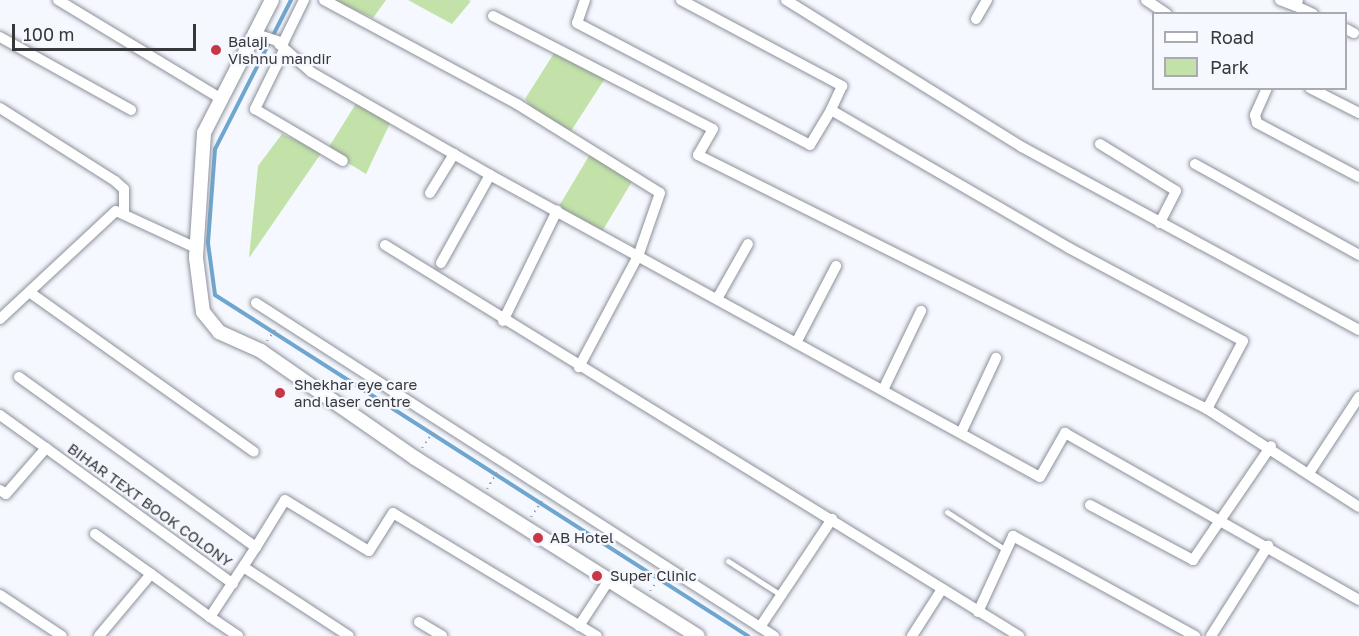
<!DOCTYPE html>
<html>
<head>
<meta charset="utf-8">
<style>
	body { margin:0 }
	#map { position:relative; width:1359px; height:636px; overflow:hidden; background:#f5f8fe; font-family:"Golos Text",sans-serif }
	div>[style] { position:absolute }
	.green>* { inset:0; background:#c3e2a9; transform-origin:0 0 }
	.stream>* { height:4px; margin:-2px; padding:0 2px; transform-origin:2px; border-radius:2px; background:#6fa6cf }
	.path>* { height:2px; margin-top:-1px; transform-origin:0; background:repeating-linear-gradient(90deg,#9fa1a6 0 1.5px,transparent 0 6px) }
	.roads { filter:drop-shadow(0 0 2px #8c909a) drop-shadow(0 0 2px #8c909a) }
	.service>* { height:5px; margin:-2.5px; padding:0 2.5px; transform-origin:2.5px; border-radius:2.5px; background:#fff }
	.minor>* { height:10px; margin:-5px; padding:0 5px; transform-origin:5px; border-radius:5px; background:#fff }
	.tertiary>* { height:14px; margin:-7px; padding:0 7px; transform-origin:7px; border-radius:7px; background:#fff }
	.dots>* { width:16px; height:16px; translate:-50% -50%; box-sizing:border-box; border:3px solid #f5f8fe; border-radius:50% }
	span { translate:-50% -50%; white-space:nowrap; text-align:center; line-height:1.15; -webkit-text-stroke:4.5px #f5f8fe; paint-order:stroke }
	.poi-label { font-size:15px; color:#36383c }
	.left { translate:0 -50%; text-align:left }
	.street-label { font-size:15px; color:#36383c }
	.legend { position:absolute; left:1152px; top:12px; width:195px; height:78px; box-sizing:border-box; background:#f5f8fe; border:2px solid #a9abb0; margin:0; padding:8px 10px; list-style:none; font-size:18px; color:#36383c }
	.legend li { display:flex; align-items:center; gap:12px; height:30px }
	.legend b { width:30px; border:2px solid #a9abb0 }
	.scale { position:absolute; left:12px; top:24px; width:184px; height:27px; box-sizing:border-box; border:3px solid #36383c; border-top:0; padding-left:8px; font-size:18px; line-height:21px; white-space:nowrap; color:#36383c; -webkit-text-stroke:4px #f5f8fe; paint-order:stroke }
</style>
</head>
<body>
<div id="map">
	<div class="green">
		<div style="clip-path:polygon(333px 0,386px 0,373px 18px)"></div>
		<div style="clip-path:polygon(408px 0,468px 0,471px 1px,452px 24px)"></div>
		<div style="clip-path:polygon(556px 50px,606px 77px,571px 131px,537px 115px,525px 99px)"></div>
		<div style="clip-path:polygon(357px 102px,391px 121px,366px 174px,327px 150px)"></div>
		<div style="clip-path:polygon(282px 134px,322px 152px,249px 258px,258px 166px)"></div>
		<div style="left:592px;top:151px;width:50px;height:69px;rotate:31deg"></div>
	</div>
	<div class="stream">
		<div style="left:291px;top:0;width:167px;rotate:117deg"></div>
		<div style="left:215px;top:149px;width:94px;rotate:94.3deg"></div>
		<div style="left:208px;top:243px;width:52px;rotate:82.3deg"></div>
		<div style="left:215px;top:295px;width:633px;rotate:32.61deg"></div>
	</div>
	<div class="path">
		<div style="left:267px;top:341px;width:16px;rotate:-55deg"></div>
		<div style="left:422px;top:448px;width:22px;rotate:-56deg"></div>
		<div style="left:487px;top:489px;width:21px;rotate:-59deg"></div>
		<div style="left:531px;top:517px;width:22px;rotate:-56deg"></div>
		<div style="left:650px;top:591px;width:17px;rotate:-54deg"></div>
	</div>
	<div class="roads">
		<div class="service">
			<div style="left:947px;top:512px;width:70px;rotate:32.8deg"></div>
			<div style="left:728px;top:561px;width:63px;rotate:32.7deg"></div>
		</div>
		<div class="minor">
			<div style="left:58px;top:0;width:187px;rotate:31.2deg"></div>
			<div style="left:324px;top:0;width:219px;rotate:28.3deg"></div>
			<div style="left:517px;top:104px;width:168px;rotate:31.9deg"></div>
			<div style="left:660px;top:193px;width:67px;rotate:109.2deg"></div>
			<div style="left:638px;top:256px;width:126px;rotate:118deg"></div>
			<div style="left:585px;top:0;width:24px;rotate:109deg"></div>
			<div style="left:577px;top:23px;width:263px;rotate:27.6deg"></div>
			<div style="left:810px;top:145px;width:41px;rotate:-59deg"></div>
			<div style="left:681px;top:0;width:183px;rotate:28.1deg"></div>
			<div style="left:842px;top:86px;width:26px;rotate:115deg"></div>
			<div style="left:831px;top:110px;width:275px;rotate:30.1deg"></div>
			<div style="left:1069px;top:248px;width:197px;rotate:28.1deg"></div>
			<div style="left:1243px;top:341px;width:77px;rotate:117.9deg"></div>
			<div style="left:786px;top:0;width:278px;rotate:31.9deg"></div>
			<div style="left:1022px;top:147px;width:383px;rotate:28.5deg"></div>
			<div style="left:1146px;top:0;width:25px;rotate:34deg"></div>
			<div style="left:1280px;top:0;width:17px;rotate:21deg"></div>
			<div style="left:1296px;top:6px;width:6px;rotate:-72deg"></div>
			<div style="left:1296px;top:6px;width:19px;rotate:25deg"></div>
			<div style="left:493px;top:16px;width:247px;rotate:27.2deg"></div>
			<div style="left:713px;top:129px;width:30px;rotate:120deg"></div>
			<div style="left:698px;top:155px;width:569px;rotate:26.52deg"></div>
			<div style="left:1207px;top:409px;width:181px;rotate:32.8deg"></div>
			<div style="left:976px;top:19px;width:22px;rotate:-60deg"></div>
			<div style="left:1346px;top:29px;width:9px;rotate:27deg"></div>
			<div style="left:253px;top:33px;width:32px;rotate:18deg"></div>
			<div style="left:283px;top:43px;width:48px;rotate:-64deg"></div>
			<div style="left:0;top:37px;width:150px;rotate:29.1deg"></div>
			<div style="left:279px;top:44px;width:43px;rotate:41.2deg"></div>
			<div style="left:311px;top:72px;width:207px;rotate:29.9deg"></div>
			<div style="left:490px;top:175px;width:627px;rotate:28.77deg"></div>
			<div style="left:1040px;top:477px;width:51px;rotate:-60.4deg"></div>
			<div style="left:1065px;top:433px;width:338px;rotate:29.6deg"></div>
			<div style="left:284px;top:50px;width:66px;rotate:116.2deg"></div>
			<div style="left:255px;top:109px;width:102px;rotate:30.6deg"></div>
			<div style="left:1267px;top:88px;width:30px;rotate:114deg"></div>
			<div style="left:1255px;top:115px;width:8px;rotate:76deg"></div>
			<div style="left:1257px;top:123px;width:115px;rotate:27.9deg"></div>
			<div style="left:1310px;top:88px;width:55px;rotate:27deg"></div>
			<div style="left:0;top:108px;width:136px;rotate:32.4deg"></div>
			<div style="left:115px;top:181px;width:12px;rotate:42deg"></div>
			<div style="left:124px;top:189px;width:22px;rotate:90deg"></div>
			<div style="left:1100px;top:144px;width:89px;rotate:31.7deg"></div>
			<div style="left:1176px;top:191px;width:36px;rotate:117deg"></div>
			<div style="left:1195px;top:164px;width:188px;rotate:29deg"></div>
			<div style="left:430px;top:193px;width:46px;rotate:-58.4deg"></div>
			<div style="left:385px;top:245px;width:745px;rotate:31.66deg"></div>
			<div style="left:441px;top:263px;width:101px;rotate:-60.9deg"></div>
			<div style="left:32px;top:294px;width:272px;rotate:35.4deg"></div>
			<div style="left:717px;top:299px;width:63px;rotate:-60.6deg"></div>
			<div style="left:256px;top:303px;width:616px;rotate:32.74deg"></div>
			<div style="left:0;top:319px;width:158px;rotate:-43deg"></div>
			<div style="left:116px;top:211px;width:88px;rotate:24.8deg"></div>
			<div style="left:503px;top:321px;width:123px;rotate:-63.9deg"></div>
			<div style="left:796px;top:343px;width:87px;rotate:-62.5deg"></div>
			<div style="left:19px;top:377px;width:292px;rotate:35.7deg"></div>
			<div style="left:256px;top:547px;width:84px;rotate:123.3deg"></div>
			<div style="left:210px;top:617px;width:73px;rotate:-143.9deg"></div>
			<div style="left:151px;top:574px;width:81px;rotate:130deg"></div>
			<div style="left:883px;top:390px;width:88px;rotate:-64.3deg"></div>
			<div style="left:0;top:415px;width:57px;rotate:35.7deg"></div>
			<div style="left:961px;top:433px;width:83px;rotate:-65deg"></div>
			<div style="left:1309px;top:473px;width:91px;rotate:-56.7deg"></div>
			<div style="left:0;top:490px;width:7px;rotate:34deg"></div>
			<div style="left:6px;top:494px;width:61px;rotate:-49deg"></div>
			<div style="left:46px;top:448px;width:231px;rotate:36deg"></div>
			<div style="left:1090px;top:505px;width:117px;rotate:28.1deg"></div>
			<div style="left:1193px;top:560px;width:138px;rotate:-55.6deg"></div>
			<div style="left:95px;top:534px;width:69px;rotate:35.5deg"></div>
			<div style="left:256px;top:547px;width:55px;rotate:-58.3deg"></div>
			<div style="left:285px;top:500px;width:98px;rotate:31.3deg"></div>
			<div style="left:369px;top:551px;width:45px;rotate:-57.7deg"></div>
			<div style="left:393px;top:513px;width:238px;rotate:31.1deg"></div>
			<div style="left:245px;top:568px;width:124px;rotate:33.2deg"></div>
			<div style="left:0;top:595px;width:74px;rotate:33.5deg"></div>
			<div style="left:978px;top:612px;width:84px;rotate:-65.3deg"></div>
			<div style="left:1013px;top:536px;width:208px;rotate:28.8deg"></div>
			<div style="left:210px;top:617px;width:34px;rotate:34deg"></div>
			<div style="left:419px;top:622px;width:27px;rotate:31deg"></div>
			<div style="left:579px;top:626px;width:55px;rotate:-56.9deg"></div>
			<div style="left:760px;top:627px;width:130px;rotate:-56.3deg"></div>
			<div style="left:912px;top:636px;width:56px;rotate:-57.4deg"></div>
			<div style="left:1211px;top:636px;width:107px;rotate:-57.7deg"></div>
		</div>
		<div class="tertiary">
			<div style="left:272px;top:0;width:149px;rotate:117.1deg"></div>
			<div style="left:204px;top:133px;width:125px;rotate:93.7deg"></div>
			<div style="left:196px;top:258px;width:54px;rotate:82.6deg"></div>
			<div style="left:203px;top:312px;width:26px;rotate:51deg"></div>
			<div style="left:219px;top:332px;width:46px;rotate:24.3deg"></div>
			<div style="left:261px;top:351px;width:188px;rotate:34.8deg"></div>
			<div style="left:415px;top:458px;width:334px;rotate:32.2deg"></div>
		</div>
	</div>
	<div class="dots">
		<div style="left:216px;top:50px;background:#c73746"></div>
		<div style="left:280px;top:393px;background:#c73746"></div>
		<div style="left:538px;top:538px;background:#c73746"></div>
		<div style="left:597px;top:576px;background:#c73746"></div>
	</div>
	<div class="poi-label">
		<span class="left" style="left:228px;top:50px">Balaji<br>Vishnu mandir</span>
		<span class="left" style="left:294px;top:393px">Shekhar eye care<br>and laser centre</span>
		<span class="left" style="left:550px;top:538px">AB Hotel</span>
		<span class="left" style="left:610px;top:576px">Super Clinic</span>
	</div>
	<div class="street-label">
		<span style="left:150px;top:505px;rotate:36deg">BIHAR TEXT BOOK COLONY</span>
	</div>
	<ul class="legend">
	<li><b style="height:8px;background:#fff"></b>Road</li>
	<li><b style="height:16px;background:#c3e2a9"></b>Park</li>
	</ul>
	<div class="scale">100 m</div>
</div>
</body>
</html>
